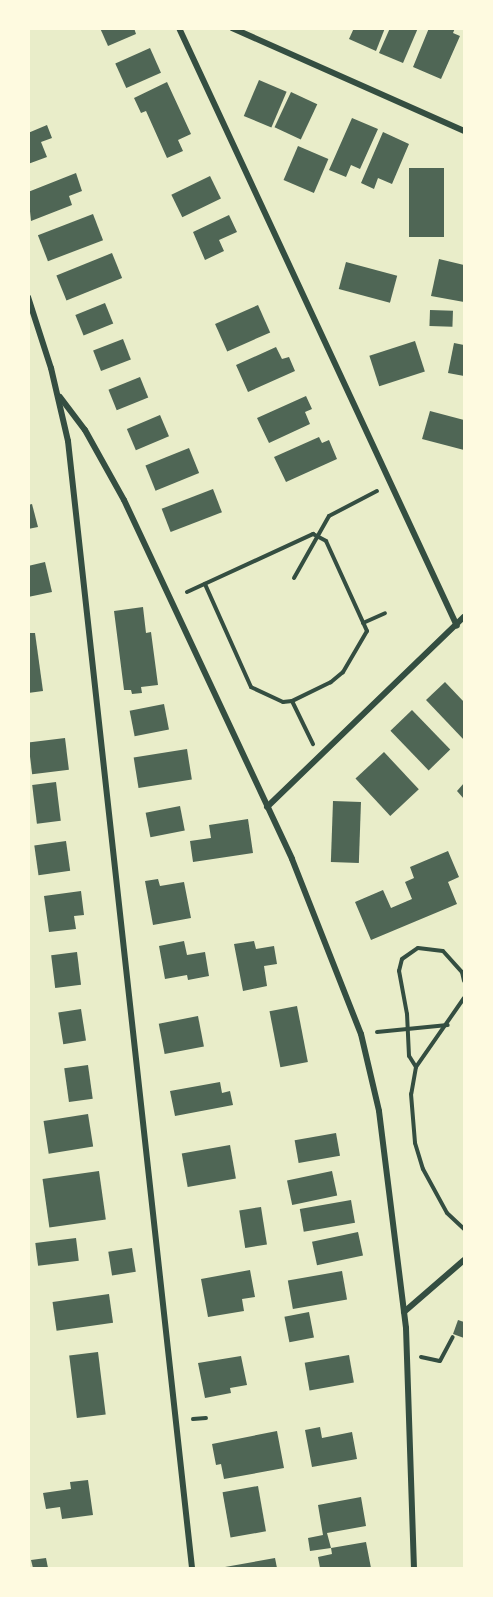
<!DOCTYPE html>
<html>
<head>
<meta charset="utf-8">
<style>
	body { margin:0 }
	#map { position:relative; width:493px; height:1597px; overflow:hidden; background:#e9edc9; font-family:"DM Sans",sans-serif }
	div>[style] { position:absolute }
	.building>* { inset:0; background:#4f6655; transform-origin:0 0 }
	.path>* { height:4px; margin:-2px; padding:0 2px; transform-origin:2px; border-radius:2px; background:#344e41 }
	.minor>* { height:6px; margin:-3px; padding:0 3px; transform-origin:3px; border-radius:3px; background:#344e41 }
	span { translate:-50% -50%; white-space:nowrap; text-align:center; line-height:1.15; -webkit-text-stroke:6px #fefae0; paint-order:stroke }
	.frame { position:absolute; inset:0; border:30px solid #fefae0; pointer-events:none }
</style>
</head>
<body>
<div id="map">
	<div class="building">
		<div style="clip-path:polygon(100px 28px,134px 28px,136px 34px,108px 46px)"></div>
		<div style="clip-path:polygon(354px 28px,385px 28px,376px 51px,349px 39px)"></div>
		<div style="clip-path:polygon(390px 28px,418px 28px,403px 63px,379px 53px)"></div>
		<div style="clip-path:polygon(429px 28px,455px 28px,453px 33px,460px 36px,441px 79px,413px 67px)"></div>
		<div style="left:150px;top:48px;width:27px;height:38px;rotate:66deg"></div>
		<div style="left:259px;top:80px;width:30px;height:39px;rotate:23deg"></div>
		<div style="clip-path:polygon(167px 82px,191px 134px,178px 140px,183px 151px,167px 158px,146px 111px,141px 113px,134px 98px)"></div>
		<div style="left:291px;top:92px;width:29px;height:39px;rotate:25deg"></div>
		<div style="clip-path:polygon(352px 118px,378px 129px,360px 169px,351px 165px,346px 177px,329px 170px)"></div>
		<div style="clip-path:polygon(47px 125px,52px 138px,41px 142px,47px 157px,28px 164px,28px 133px)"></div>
		<div style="clip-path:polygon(383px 132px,409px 144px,392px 184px,378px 178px,374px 189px,361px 183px)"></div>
		<div style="left:298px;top:146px;width:33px;height:37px;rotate:23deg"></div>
		<div style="left:409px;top:168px;width:35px;height:69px"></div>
		<div style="clip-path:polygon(76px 173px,82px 191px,69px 196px,72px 205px,31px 221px,28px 192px)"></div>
		<div style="left:210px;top:176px;width:25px;height:43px;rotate:64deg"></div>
		<div style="left:93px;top:214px;width:28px;height:59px;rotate:69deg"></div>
		<div style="clip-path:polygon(229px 215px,237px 232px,219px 240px,224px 251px,205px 260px,193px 232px)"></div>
		<div style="left:112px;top:253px;width:27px;height:60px;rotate:68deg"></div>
		<div style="clip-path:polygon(439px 259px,464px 265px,464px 302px,431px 296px)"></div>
		<div style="left:346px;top:262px;width:53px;height:28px;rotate:15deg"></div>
		<div style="left:105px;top:303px;width:22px;height:32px;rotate:68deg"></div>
		<div style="left:258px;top:305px;width:30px;height:47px;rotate:66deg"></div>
		<div style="left:430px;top:310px;width:23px;height:16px;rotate:2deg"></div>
		<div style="left:123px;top:339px;width:22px;height:32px;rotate:69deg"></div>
		<div style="left:415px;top:341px;width:32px;height:48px;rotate:72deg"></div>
		<div style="clip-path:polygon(454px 343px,464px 345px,464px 376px,448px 373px)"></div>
		<div style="clip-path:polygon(276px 347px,282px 359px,289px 357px,295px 371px,248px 392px,236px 365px)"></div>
		<div style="left:140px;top:377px;width:22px;height:34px;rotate:68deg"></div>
		<div style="clip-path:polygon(306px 396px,312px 409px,305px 412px,310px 424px,269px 443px,257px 418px)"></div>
		<div style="clip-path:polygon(430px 411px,464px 420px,464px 450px,422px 439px)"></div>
		<div style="left:160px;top:415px;width:23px;height:36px;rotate:67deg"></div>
		<div style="clip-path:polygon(319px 437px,322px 443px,329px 440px,337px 459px,286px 482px,274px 457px)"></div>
		<div style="left:189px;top:448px;width:27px;height:47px;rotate:68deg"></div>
		<div style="left:213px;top:489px;width:25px;height:55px;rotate:69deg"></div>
		<div style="clip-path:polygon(32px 504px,38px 527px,28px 529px,28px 505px)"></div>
		<div style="clip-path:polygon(45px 562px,52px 592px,28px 597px,28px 566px)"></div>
		<div style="clip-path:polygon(143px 607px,146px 633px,151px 632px,158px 685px,141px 687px,142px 693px,132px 694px,131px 690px,124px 690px,114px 611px)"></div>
		<div style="clip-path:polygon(28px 633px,35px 633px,43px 691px,28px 693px)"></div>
		<div style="clip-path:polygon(445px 682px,464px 702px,464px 740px,426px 700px)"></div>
		<div style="left:164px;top:704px;width:26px;height:35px;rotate:79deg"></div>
		<div style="left:412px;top:710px;width:55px;height:30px;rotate:46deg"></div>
		<div style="left:65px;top:738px;width:32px;height:37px;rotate:83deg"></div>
		<div style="left:187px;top:749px;width:31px;height:54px;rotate:81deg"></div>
		<div style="left:384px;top:752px;width:51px;height:39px;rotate:47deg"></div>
		<div style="left:56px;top:782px;width:39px;height:24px;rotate:83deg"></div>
		<div style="clip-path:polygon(464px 783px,464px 799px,457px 791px)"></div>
		<div style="left:333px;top:801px;width:28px;height:61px;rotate:2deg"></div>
		<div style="left:180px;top:806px;width:25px;height:35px;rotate:79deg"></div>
		<div style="clip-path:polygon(248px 819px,253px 853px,193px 862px,190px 841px,211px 838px,209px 825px)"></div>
		<div style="left:66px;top:841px;width:30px;height:32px;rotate:82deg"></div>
		<div style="clip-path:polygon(448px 851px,459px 877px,448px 882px,457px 904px,371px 940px,355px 902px,383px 890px,391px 908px,412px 899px,405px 882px,414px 878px,410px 867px)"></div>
		<div style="clip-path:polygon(158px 879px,160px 886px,184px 882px,191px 918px,153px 925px,145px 881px)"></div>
		<div style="clip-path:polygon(81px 891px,84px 915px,74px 916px,76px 929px,49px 932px,44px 896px)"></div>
		<div style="clip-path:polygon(184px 941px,187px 955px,205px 952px,209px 976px,188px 980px,187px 975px,165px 979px,159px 946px)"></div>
		<div style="clip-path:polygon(254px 941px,256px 949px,274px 946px,277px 964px,264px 966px,267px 986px,243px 991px,234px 944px)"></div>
		<div style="left:77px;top:952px;width:33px;height:26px;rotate:83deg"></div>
		<div style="left:297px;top:1006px;width:57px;height:28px;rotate:79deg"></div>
		<div style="left:81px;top:1009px;width:32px;height:23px;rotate:81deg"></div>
		<div style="left:198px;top:1016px;width:31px;height:40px;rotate:79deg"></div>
		<div style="left:88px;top:1065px;width:34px;height:24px;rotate:82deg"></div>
		<div style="clip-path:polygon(220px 1082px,222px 1093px,230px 1091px,233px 1105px,175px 1116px,170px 1091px)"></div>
		<div style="left:88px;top:1114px;width:33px;height:45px;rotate:81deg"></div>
		<div style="left:336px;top:1133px;width:23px;height:42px;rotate:80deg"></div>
		<div style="left:230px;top:1145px;width:34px;height:49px;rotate:80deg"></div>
		<div style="left:99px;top:1171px;width:49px;height:57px;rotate:82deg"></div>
		<div style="left:332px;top:1171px;width:25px;height:46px;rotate:78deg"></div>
		<div style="left:351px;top:1200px;width:23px;height:52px;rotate:80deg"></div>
		<div style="left:261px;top:1207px;width:38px;height:22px;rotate:81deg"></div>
		<div style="left:358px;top:1232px;width:24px;height:47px;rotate:78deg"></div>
		<div style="left:76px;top:1238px;width:23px;height:41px;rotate:83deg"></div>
		<div style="left:132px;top:1248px;width:24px;height:24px;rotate:81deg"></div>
		<div style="clip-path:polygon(250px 1270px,255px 1297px,242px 1299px,244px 1311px,208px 1317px,201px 1279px)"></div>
		<div style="left:342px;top:1271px;width:29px;height:55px;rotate:80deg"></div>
		<div style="left:109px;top:1294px;width:29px;height:57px;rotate:82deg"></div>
		<div style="left:309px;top:1312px;width:26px;height:25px;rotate:79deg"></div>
		<div style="clip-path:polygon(458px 1320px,464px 1322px,464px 1338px,453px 1334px)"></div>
		<div style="left:98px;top:1352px;width:63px;height:29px;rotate:83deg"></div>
		<div style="left:349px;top:1355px;width:28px;height:45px;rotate:80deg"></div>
		<div style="clip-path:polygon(241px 1356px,247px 1385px,230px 1388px,231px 1393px,205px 1398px,198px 1363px)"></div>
		<div style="clip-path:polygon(320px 1427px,322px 1438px,352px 1432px,357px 1459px,312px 1467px,305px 1430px)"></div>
		<div style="clip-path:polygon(277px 1431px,284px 1468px,224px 1479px,221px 1464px,216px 1465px,212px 1444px)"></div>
		<div style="clip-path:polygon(88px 1480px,93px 1515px,62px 1519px,60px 1507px,46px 1509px,43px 1493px,71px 1489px,70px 1482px)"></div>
		<div style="left:258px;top:1486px;width:46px;height:36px;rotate:80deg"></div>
		<div style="clip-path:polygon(361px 1497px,366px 1526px,327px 1533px,331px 1548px,310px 1551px,308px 1538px,323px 1535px,318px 1505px)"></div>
		<div style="clip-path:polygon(366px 1542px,371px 1568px,320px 1568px,318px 1557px,332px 1554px,331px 1548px)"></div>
		<div style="clip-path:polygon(46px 1558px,48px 1568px,33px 1568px,31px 1560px)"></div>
		<div style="clip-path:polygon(275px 1558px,277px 1568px,226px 1568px,225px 1567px)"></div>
	</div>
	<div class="path">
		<div style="left:294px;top:578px;width:71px;rotate:-60.6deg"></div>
		<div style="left:329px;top:516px;width:54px;rotate:-27.5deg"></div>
		<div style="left:187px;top:592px;width:139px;rotate:-24.7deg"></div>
		<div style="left:313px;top:534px;width:15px;rotate:28deg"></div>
		<div style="left:326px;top:541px;width:99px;rotate:65.5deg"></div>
		<div style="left:367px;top:631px;width:48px;rotate:120.3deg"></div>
		<div style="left:343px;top:672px;width:16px;rotate:140deg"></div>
		<div style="left:331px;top:682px;width:43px;rotate:154deg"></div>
		<div style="left:292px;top:701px;width:9px;rotate:174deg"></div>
		<div style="left:283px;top:702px;width:35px;rotate:-155deg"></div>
		<div style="left:251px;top:687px;width:113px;rotate:-114.1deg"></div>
		<div style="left:363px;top:623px;width:24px;rotate:-24deg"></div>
		<div style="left:292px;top:701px;width:48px;rotate:64deg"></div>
		<div style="left:464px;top:998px;width:84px;rotate:124.8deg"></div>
		<div style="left:416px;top:1067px;width:27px;rotate:100deg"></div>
		<div style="left:411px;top:1094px;width:49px;rotate:85.3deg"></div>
		<div style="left:415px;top:1143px;width:27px;rotate:73deg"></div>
		<div style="left:423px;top:1169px;width:50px;rotate:61.4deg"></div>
		<div style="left:447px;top:1213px;width:23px;rotate:43deg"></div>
		<div style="left:377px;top:1032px;width:71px;rotate:-5.6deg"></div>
		<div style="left:416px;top:1067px;width:13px;rotate:-122deg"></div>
		<div style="left:409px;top:1056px;width:42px;rotate:-92.7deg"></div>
		<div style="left:407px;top:1014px;width:44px;rotate:-100.5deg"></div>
		<div style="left:399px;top:971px;width:12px;rotate:-76deg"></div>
		<div style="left:402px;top:959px;width:19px;rotate:-35deg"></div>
		<div style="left:418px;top:948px;width:25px;rotate:7deg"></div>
		<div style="left:443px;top:951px;width:28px;rotate:48deg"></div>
		<div style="left:462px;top:972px;width:9px;rotate:77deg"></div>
		<div style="left:421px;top:1357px;width:19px;rotate:12deg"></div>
		<div style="left:440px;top:1361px;width:27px;rotate:-62deg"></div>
		<div style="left:193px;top:1419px;width:13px;rotate:-4deg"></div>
	</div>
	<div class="minor">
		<div style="left:179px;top:28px;width:659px;rotate:65.07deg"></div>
		<div style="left:232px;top:28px;width:254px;rotate:23.9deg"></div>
		<div style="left:28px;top:297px;width:75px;rotate:72.1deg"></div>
		<div style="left:51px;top:368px;width:75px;rotate:76.9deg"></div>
		<div style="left:68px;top:441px;width:1134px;rotate:83.72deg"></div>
		<div style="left:60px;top:397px;width:41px;rotate:52.9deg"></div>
		<div style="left:85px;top:430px;width:80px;rotate:60.9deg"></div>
		<div style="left:124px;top:500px;width:396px;rotate:64.9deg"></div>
		<div style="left:292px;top:859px;width:188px;rotate:68.5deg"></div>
		<div style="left:361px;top:1034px;width:79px;rotate:76.8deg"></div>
		<div style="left:379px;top:1111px;width:219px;rotate:82.9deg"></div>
		<div style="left:406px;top:1328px;width:240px;rotate:88.1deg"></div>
		<div style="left:267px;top:807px;width:274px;rotate:-44deg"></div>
		<div style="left:404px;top:1312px;width:79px;rotate:-40.9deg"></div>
	</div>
	<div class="frame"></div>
</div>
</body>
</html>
